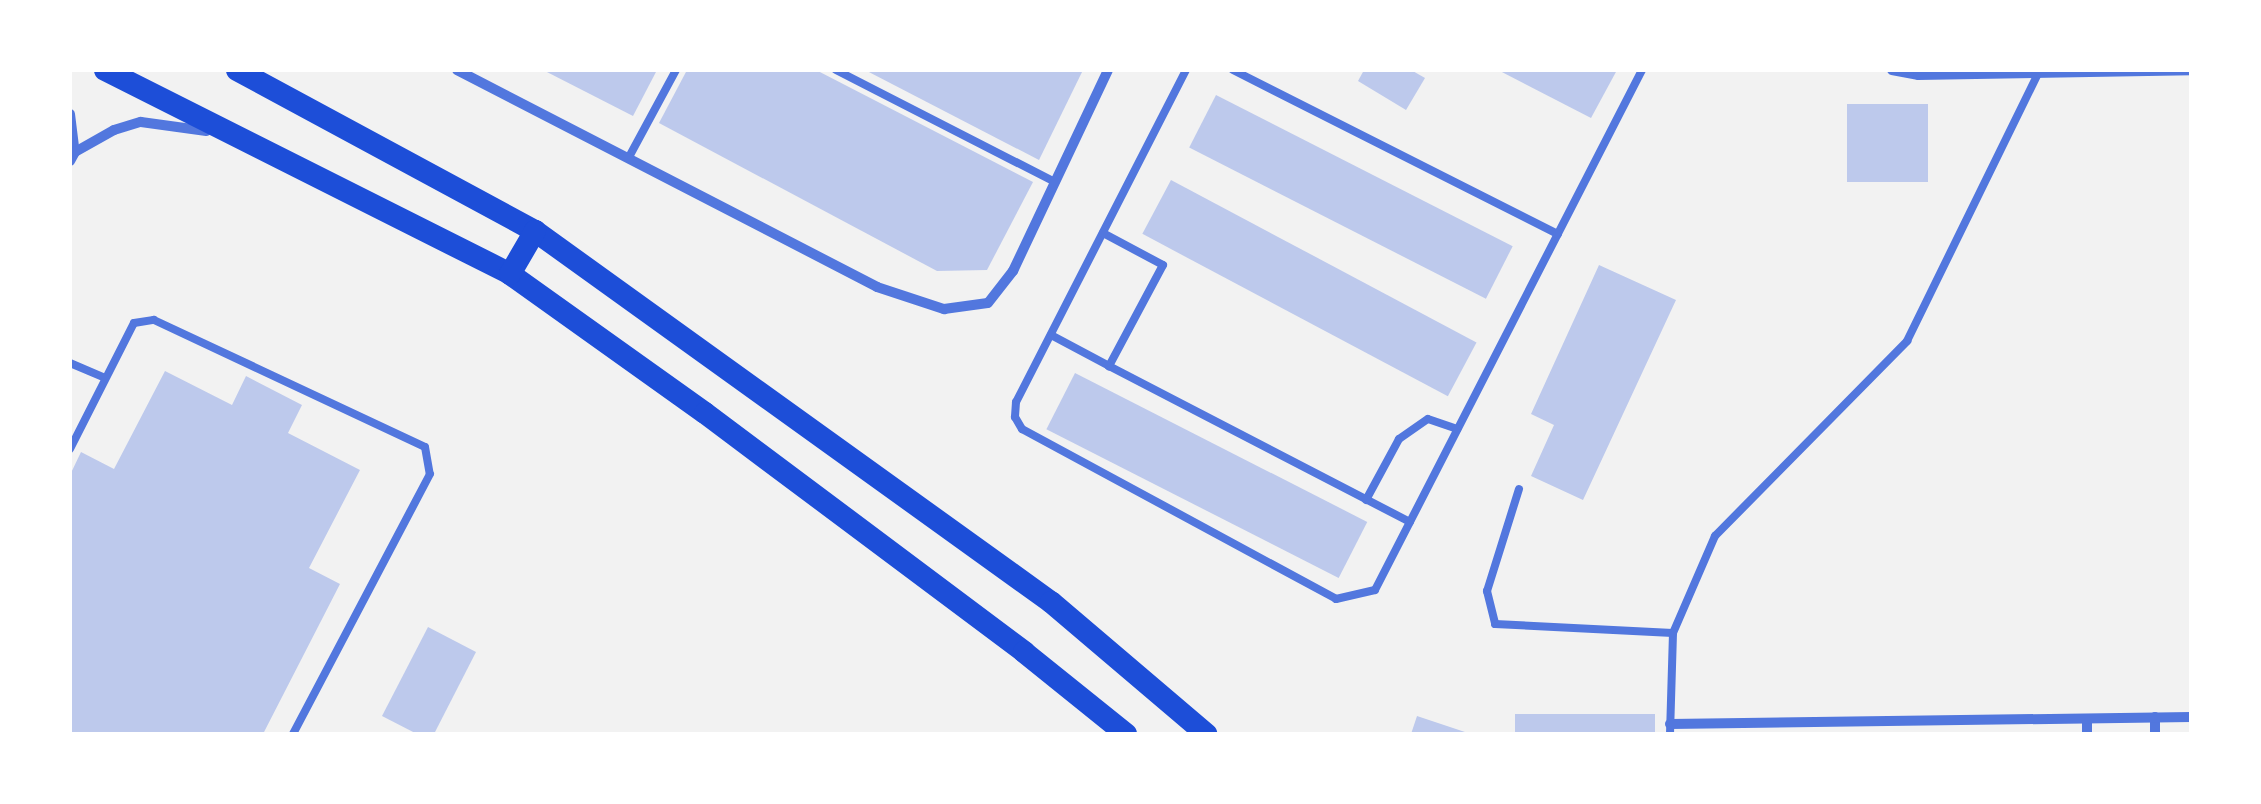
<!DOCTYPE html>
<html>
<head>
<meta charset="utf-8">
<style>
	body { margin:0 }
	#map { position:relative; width:2261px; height:804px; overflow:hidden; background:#f2f2f2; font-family:"Fira Sans Condensed",sans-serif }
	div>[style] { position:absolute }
	.building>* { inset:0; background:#bdc9ec; transform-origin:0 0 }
	.service>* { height:8px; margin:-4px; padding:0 4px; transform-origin:4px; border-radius:4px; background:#5277de }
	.minor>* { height:10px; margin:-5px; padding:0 5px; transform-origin:5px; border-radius:5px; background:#5277de }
	.primary>* { height:22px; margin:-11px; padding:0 11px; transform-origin:11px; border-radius:11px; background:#1d4ed8 }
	span { translate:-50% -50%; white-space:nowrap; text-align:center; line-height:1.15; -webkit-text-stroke:8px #fff; paint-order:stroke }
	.frame { position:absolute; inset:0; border:72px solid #fff; pointer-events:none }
</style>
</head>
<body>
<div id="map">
	<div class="building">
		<div style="clip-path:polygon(543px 70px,657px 70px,633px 116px)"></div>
		<div style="clip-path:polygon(687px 70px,816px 70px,1033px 182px,987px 270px,937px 271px,659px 123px)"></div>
		<div style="clip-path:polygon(865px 70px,1083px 70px,1039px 160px)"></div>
		<div style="clip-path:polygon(1364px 70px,1411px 70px,1425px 78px,1406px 110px,1358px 81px)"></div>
		<div style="clip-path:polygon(1498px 70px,1617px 70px,1591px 118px)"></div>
		<div style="left:1216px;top:95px;width:333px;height:59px;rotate:27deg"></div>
		<div style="left:1847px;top:104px;width:81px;height:78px"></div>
		<div style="left:1171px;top:180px;width:346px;height:61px;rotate:28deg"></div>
		<div style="clip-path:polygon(1599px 265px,1676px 300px,1583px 500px,1531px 476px,1554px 425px,1531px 414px)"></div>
		<div style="clip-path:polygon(165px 371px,232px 405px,246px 376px,302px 405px,288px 433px,360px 470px,309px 568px,340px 584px,263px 734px,70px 734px,70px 475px,81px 452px,114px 469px)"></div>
		<div style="left:1075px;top:373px;width:328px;height:63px;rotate:27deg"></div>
		<div style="clip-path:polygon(428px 627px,476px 652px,434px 734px,417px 734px,382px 716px)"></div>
		<div style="left:1515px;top:714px;width:140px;height:20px"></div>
		<div style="clip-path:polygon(1417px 716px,1468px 733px,1468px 734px,1411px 734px)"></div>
	</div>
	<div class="service">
		<div style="left:836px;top:70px;width:246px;rotate:27.1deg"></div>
		<div style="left:1186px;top:70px;width:373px;rotate:117.1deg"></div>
		<div style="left:1016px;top:402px;width:15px;rotate:94deg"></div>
		<div style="left:1015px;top:417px;width:14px;rotate:60deg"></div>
		<div style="left:1022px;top:429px;width:357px;rotate:28.4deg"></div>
		<div style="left:1336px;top:599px;width:40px;rotate:-13deg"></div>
		<div style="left:1375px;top:590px;width:585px;rotate:-62.82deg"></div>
		<div style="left:1233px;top:70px;width:364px;rotate:26.8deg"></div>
		<div style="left:629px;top:157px;width:99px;rotate:-61.6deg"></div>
		<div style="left:1103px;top:233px;width:68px;rotate:28.1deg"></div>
		<div style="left:1163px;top:265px;width:115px;rotate:118.1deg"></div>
		<div style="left:1109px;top:366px;width:339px;rotate:27.4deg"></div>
		<div style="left:1051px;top:335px;width:66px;rotate:28.1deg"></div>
		<div style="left:70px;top:363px;width:38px;rotate:23deg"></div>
		<div style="left:70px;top:449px;width:141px;rotate:-63.1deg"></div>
		<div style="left:134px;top:323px;width:20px;rotate:-9deg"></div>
		<div style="left:154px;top:320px;width:299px;rotate:25.1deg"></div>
		<div style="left:425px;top:447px;width:27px;rotate:80deg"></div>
		<div style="left:430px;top:474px;width:294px;rotate:117.8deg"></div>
		<div style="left:1519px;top:489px;width:107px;rotate:107.4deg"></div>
		<div style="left:1487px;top:591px;width:34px;rotate:76deg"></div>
		<div style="left:1495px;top:624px;width:178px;rotate:2.9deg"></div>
		<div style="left:1366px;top:500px;width:69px;rotate:-61.6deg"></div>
		<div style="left:1399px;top:439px;width:35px;rotate:-35deg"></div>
		<div style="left:1428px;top:419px;width:31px;rotate:19deg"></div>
		<div style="left:1670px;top:734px;width:101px;rotate:-88.3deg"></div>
		<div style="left:1673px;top:633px;width:106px;rotate:-66.6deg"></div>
		<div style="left:1715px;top:536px;width:274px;rotate:-45.4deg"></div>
		<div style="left:1907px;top:341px;width:297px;rotate:-63.9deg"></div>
	</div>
	<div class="minor">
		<div style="left:457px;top:70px;width:473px;rotate:27.3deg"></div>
		<div style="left:877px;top:287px;width:71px;rotate:18.2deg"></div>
		<div style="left:944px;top:309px;width:44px;rotate:-7.8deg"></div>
		<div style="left:988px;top:303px;width:41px;rotate:-52deg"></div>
		<div style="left:1013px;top:271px;width:222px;rotate:-64.7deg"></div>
		<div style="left:1892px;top:70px;width:26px;rotate:11deg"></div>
		<div style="left:1918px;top:75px;width:273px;rotate:-1deg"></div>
		<div style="left:70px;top:114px;width:38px;rotate:83deg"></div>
		<div style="left:70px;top:161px;width:10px;rotate:-61deg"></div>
		<div style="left:75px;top:152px;width:45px;rotate:-29.4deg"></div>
		<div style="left:114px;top:130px;width:28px;rotate:-17deg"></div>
		<div style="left:141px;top:122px;width:66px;rotate:7.9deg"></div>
		<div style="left:2155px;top:717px;width:17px;rotate:90deg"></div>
		<div style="left:2087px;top:719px;width:15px;rotate:90deg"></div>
		<div style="left:1670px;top:724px;width:521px;rotate:-0.77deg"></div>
	</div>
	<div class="primary">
		<div style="left:105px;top:70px;width:453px;rotate:26.7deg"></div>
		<div style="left:510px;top:274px;width:239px;rotate:35.5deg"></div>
		<div style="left:705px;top:413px;width:399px;rotate:36.8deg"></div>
		<div style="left:1024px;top:652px;width:131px;rotate:38.8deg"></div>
		<div style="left:237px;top:70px;width:339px;rotate:28.4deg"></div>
		<div style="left:535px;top:231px;width:636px;rotate:35.72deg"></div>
		<div style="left:1051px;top:602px;width:204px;rotate:40.4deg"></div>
		<div style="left:510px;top:274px;width:50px;rotate:-59.8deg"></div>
	</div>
	<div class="frame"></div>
</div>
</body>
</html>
